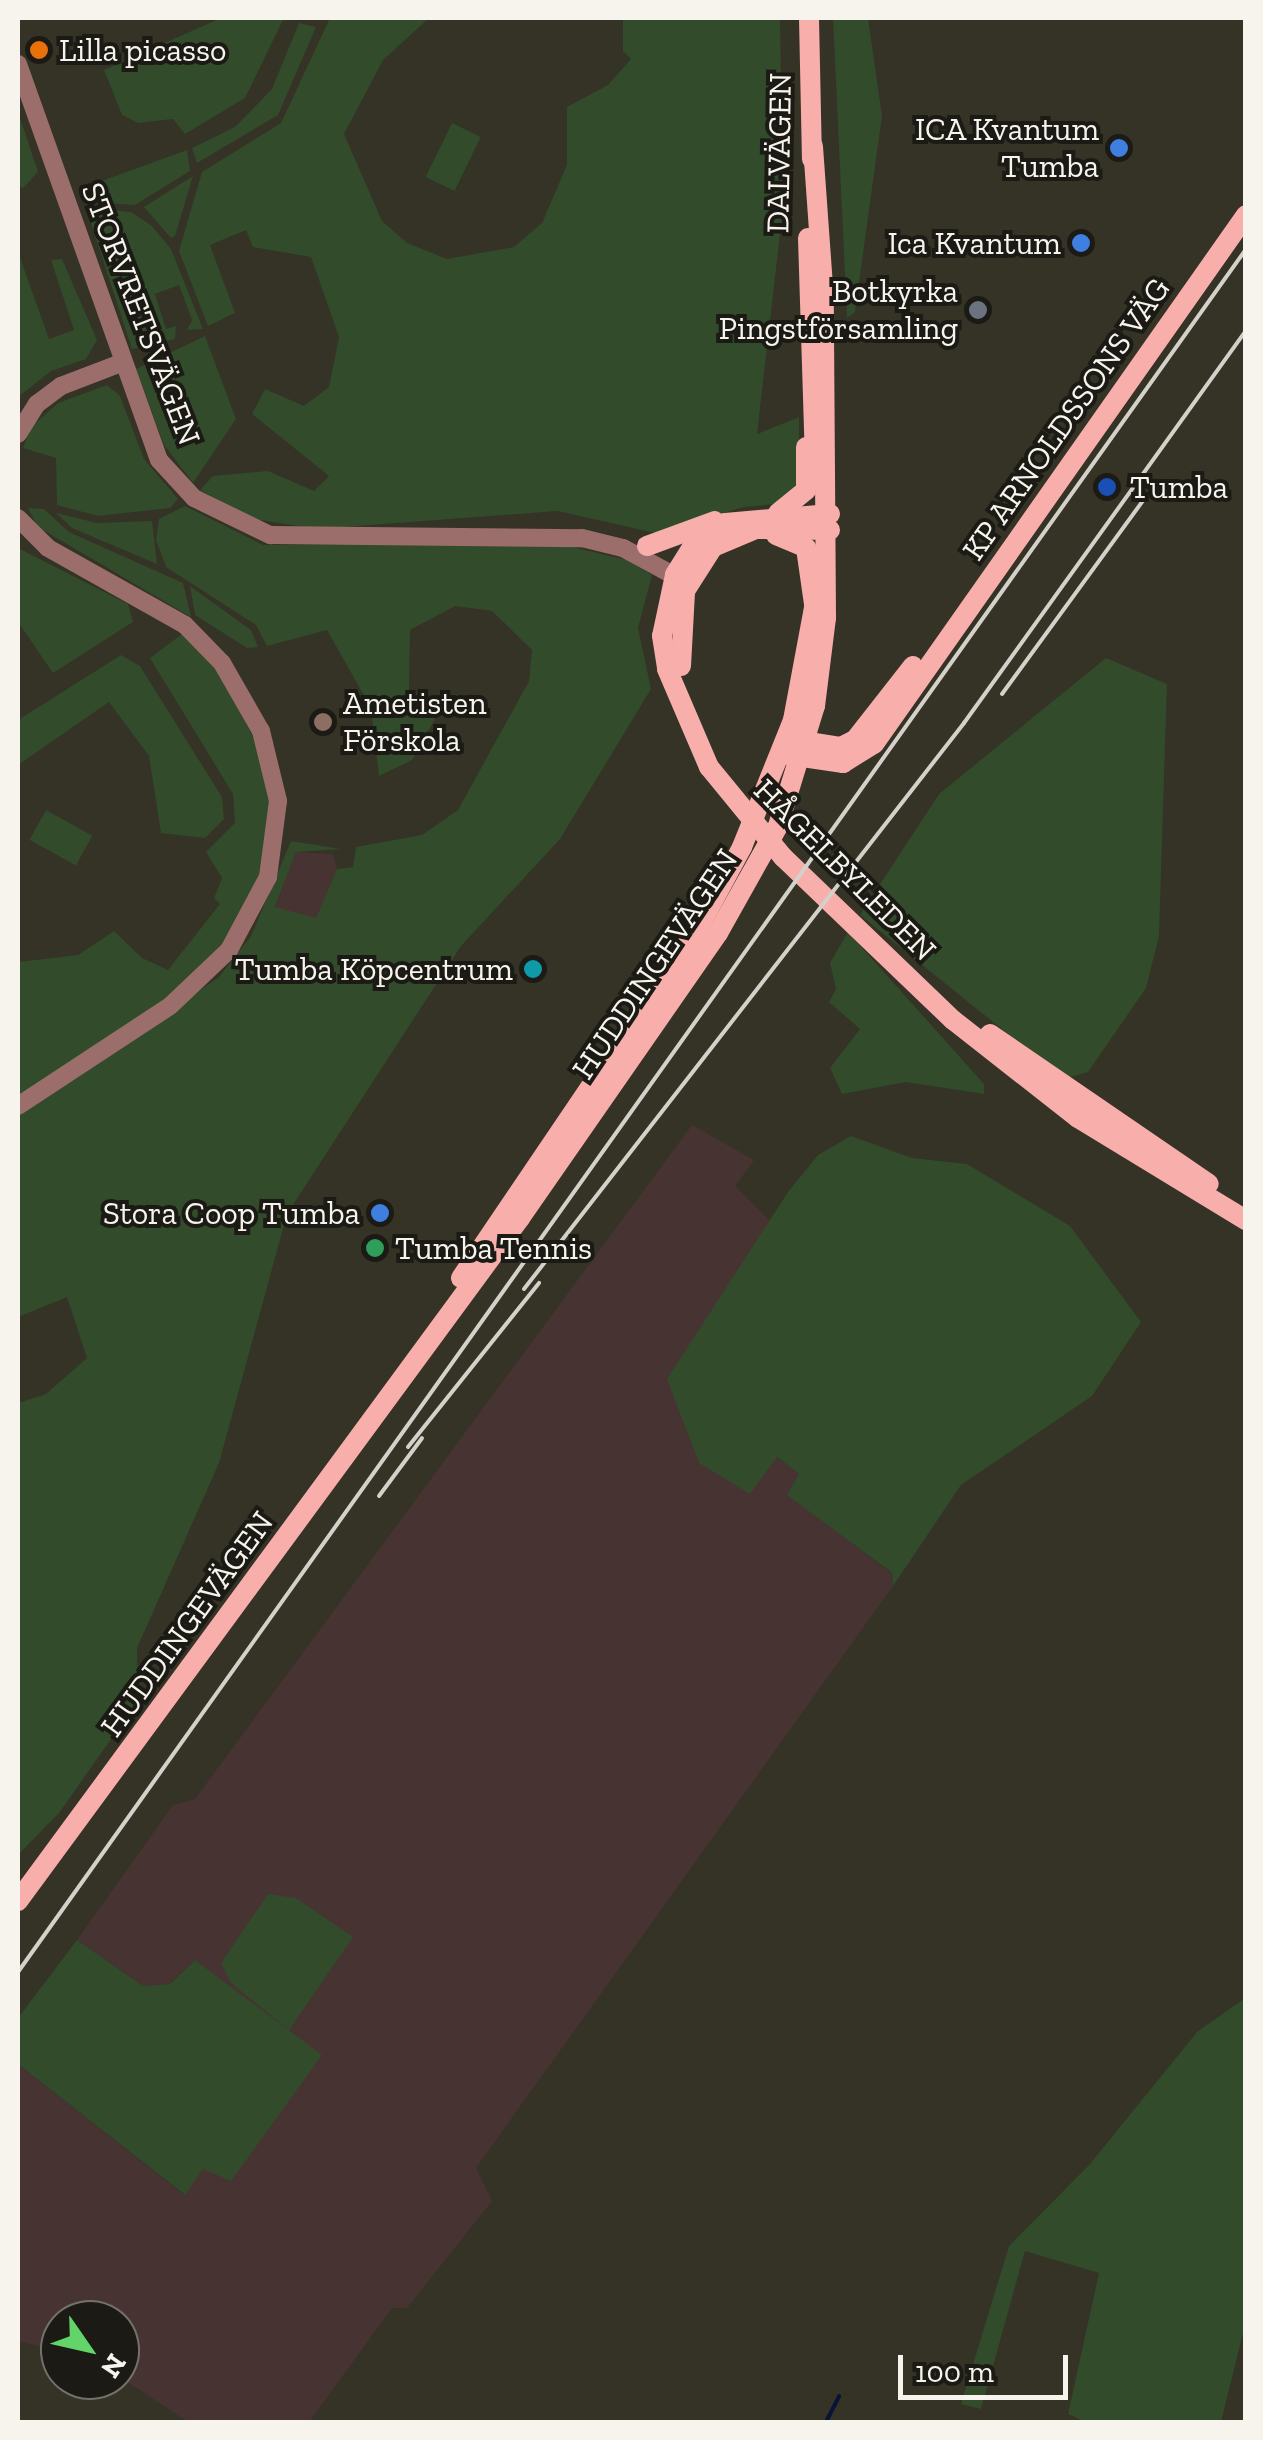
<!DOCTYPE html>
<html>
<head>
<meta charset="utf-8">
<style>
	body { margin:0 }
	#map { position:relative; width:1263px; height:2440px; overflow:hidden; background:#353226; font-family:"Zilla Slab",serif }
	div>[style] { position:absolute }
	.industrial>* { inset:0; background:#483333 }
	.green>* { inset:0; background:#314b2b; transform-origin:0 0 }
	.stream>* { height:4px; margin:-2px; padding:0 2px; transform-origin:2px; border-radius:2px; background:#071435 }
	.minor>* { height:18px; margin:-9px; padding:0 9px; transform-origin:9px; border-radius:9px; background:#9b6e6c }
	.major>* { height:20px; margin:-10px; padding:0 10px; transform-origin:10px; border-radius:10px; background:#f8aeab }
	.rail>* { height:4px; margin:-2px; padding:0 2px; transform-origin:2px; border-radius:2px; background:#d3d1c9 }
	.dots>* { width:28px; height:28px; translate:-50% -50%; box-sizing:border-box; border:5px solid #1b1a14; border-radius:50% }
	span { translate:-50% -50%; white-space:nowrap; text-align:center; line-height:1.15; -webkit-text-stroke:8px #1b1a14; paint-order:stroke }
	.poi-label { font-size:32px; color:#f6f4ed }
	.left { translate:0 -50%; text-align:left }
	.right { translate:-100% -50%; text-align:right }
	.street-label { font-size:32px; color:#f6f4ed }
	.frame { position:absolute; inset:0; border:20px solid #f6f4ed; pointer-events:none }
	.north { position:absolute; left:40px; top:2300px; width:100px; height:100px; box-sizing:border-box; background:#1b1a14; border:2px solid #73716b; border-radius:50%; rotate:124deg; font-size:28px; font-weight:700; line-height:40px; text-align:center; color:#f6f4ed }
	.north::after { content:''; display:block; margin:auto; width:35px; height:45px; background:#62d469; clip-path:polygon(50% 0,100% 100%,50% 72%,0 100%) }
	.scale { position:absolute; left:898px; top:2355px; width:170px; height:45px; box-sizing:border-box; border:5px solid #f6f4ed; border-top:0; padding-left:12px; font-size:30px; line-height:35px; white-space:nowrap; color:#f6f4ed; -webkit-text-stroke:8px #1b1a14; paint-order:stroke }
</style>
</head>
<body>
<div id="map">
	<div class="industrial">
		<div style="clip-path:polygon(296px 852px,333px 854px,337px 869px,316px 919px,275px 908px)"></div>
		<div style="clip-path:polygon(692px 1125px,754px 1160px,735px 1186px,773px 1224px,668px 1379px,699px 1463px,776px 1457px,800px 1474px,788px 1495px,892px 1574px,893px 1586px,476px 2168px,492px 2201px,407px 2308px,392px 2308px,309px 2422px,188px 2422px,120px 2377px,120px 2320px,60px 2320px,60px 2351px,18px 2341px,18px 2064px,184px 2195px,203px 2169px,227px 1989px,195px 1960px,169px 1984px,143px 1986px,77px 1940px,173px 1805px,195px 1799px)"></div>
	</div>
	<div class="green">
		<div style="clip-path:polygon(221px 18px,284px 18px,245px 98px,185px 134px,173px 119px,138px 123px,122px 115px,104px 70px)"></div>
		<div style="clip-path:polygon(330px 18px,429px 18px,383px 60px,344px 134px,382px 221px,407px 243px,447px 259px,514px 247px,542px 223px,567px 165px,567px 107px,608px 85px,631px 59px,623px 51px,623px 18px,780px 18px,783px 208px,757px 434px,799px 417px,799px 487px,788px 503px,744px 507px,655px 533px,558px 511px,317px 529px,254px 519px,200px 490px,213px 476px,268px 471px,314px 491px,329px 476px,252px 414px,265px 389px,304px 406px,329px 387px,339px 337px,311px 257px,253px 247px,246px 230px,210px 245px,235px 313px,208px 326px,179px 251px,202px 172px,281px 123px)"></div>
		<div style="clip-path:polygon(833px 18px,868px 18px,882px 116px,855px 312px,847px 318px)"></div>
		<div style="clip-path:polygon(299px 23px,316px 27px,278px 115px,197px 163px,192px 148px,235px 127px,272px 89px)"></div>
		<div style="clip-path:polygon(18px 112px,38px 172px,23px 188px,18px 185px)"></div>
		<div style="left:452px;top:123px;width:32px;height:60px;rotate:26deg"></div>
		<div style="clip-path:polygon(187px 150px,190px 171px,135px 205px,101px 203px,88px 186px)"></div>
		<div style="clip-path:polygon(193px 176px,175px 236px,171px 238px,144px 207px)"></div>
		<div style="clip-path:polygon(86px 208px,131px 212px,152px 226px,171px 249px,203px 329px,187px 330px,192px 320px,179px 285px,155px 294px,166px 329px,176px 326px,175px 339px,132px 349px)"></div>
		<div style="clip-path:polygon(18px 252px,49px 339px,74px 330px,51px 260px,62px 259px,97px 340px,86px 359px,51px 371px,18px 397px)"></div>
		<div style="clip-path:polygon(205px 336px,236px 419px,193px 483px,164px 445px,136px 369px)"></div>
		<div style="clip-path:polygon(107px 385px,120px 396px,144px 459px,178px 499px,170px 508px,98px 516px,57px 505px,56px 458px,23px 448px,31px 427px,58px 403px)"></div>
		<div style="clip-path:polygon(185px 506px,263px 545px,556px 543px,627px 560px,652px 575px,638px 628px,651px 689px,560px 839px,461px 946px,287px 1214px,219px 1463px,137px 1648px,138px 1701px,59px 1813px,18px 1855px,18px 1403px,46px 1394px,87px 1358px,67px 1297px,18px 1317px,18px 1116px,219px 977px,251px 936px,291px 841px,341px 849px,296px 852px,275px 907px,316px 918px,337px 869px,353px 867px,356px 847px,422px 835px,458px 810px,529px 681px,532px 650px,492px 611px,455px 606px,410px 630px,409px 691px,435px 719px,412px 760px,379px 776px,371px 708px,327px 630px,267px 646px,256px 625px,166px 567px,156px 540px,159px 519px)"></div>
		<div style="clip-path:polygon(28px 508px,44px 509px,69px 532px,183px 583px,191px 617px,38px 527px)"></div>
		<div style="clip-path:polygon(56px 513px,97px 523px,152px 521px,157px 564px,72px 528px)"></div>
		<div style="clip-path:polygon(18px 548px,128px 604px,133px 622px,53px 673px,18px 622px)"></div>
		<div style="clip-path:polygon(190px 586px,251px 630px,258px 647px,247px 648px,195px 615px)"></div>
		<div style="clip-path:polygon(182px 634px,217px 671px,258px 746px,272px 807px,260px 879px,225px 946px,168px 1001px,18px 1096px,18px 962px,78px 955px,114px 931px,142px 958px,168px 970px,220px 904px,214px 898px,222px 878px,206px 852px,235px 823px,233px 794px,150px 658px)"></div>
		<div style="clip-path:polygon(121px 655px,140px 666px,222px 797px,224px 819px,205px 838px,161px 833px,149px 756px,109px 702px,18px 765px,18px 720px)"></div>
		<div style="clip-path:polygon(1106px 658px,1167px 684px,1159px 936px,1146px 988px,1088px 1072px,1064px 1079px,860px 915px,939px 794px)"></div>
		<div style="left:46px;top:810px;width:53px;height:34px;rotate:29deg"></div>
		<div style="clip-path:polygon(848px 932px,984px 1084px,984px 1094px,906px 1082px,842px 1094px,830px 1068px,860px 1029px,829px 1002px,836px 989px,830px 963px)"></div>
		<div style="clip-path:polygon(851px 1136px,912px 1158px,967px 1164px,1070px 1226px,1141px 1322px,1092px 1396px,961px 1485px,893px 1586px,892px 1573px,787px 1495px,799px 1474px,777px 1457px,750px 1494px,699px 1463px,667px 1379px,788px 1192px,818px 1155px)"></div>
		<div style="clip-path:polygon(268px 1894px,296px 1898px,353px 1937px,289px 2030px,231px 1983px,221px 1963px)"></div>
		<div style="clip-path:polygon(77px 1940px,143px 1986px,170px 1984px,195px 1960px,322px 2055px,231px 2181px,203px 2169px,185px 2195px,18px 2064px,18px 2018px)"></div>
		<div style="clip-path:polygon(1245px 1998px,1245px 2325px,1221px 2422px,1086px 2422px,1068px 2414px,1099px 2273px,1025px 2251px,981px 2409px,961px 2404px,1009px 2246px,1090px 2164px,1197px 2032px)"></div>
	</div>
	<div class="stream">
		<div style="left:826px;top:2422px;width:29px;rotate:-63deg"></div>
	</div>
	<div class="minor">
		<div style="left:18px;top:64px;width:420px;rotate:70.4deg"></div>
		<div style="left:159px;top:460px;width:52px;rotate:47.4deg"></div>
		<div style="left:194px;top:498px;width:85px;rotate:26deg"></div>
		<div style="left:270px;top:535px;width:312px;rotate:0.6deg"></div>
		<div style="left:582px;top:538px;width:42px;rotate:13.7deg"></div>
		<div style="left:623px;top:548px;width:72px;rotate:28.4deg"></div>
		<div style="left:18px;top:434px;width:36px;rotate:-58deg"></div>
		<div style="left:37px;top:404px;width:30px;rotate:-37deg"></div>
		<div style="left:61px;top:386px;width:64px;rotate:-21deg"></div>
		<div style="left:18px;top:518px;width:42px;rotate:45deg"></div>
		<div style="left:48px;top:548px;width:157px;rotate:29.3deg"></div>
		<div style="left:185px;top:625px;width:53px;rotate:45.8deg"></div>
		<div style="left:222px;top:663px;width:78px;rotate:60.2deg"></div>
		<div style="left:261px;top:731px;width:72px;rotate:76.3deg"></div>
		<div style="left:278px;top:801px;width:77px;rotate:97.5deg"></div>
		<div style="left:268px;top:877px;width:83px;rotate:118.1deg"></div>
		<div style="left:229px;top:950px;width:81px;rotate:136.5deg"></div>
		<div style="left:170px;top:1006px;width:182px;rotate:146.7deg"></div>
	</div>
	<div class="major">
		<div style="left:809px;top:18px;width:141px;rotate:88.8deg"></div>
		<div style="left:808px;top:238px;width:221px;rotate:88.2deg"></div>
		<div style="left:778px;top:513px;width:36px;rotate:-39deg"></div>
		<div style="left:806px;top:490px;width:43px;rotate:-90deg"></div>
		<div style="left:830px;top:514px;width:105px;rotate:175.1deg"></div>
		<div style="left:725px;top:523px;width:37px;rotate:146deg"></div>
		<div style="left:694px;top:544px;width:36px;rotate:122deg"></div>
		<div style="left:675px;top:575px;width:62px;rotate:102deg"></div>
		<div style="left:662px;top:636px;width:33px;rotate:81deg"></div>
		<div style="left:667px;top:669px;width:107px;rotate:66.8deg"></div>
		<div style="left:709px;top:767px;width:117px;rotate:50.6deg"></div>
		<div style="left:783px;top:857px;width:236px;rotate:43.8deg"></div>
		<div style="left:953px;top:1020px;width:159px;rotate:38.1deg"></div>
		<div style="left:1078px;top:1118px;width:197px;rotate:31.3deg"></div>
		<div style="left:776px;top:535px;width:33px;rotate:23deg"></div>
		<div style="left:806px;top:548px;width:57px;rotate:81.9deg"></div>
		<div style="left:647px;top:546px;width:72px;rotate:-20.2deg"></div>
		<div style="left:681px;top:666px;width:75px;rotate:-86.9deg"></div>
		<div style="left:685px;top:591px;width:52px;rotate:-57.5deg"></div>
		<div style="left:713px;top:547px;width:47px;rotate:-22.7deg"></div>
		<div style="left:756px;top:529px;width:74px;rotate:0.8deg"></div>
		<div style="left:796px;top:740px;width:46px;rotate:8.8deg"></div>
		<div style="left:841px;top:747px;width:16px;rotate:-27deg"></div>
		<div style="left:855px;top:740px;width:94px;rotate:-51.9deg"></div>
		<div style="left:789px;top:755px;width:55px;rotate:8.4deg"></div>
		<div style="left:843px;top:763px;width:36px;rotate:-32deg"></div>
		<div style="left:874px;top:744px;width:647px;rotate:-54.88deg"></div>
		<div style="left:990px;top:1034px;width:265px;rotate:34.4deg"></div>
		<div style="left:461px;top:1278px;width:424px;rotate:-55.9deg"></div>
		<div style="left:699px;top:927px;width:91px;rotate:-61.7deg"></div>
		<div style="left:742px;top:847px;width:137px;rotate:-68.1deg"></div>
		<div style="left:793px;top:720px;width:114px;rotate:-79.4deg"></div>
		<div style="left:18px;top:1901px;width:848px;rotate:-53.68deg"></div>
		<div style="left:520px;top:1218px;width:347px;rotate:-55.2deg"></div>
		<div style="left:718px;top:933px;width:123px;rotate:-60.7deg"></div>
		<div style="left:778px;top:826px;width:126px;rotate:-72.9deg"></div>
		<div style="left:815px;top:706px;width:89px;rotate:-82.9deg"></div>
		<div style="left:826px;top:618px;width:318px;rotate:-90.4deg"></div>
		<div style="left:824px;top:300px;width:154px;rotate:-94.1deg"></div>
	</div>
	<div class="rail">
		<div style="left:1002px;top:694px;width:243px;rotate:-53.9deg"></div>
		<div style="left:524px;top:1289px;width:717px;rotate:-52.14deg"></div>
		<div style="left:964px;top:723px;width:484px;rotate:-54.3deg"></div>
		<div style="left:408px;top:1447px;width:210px;rotate:-51.4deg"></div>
		<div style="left:379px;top:1496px;width:72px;rotate:-53.4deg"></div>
		<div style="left:18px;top:1972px;width:2116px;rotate:-54.52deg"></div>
	</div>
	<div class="dots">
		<div style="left:39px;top:50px;background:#e8710a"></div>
		<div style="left:1119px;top:148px;background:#3f7fe0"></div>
		<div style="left:1081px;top:243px;background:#3f7fe0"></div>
		<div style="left:978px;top:310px;background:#6b7280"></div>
		<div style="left:1107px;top:487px;background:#1a4fb4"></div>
		<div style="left:323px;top:722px;background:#8d6e63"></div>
		<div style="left:533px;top:969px;background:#0f9aa8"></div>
		<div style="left:380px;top:1213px;background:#3f7fe0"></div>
		<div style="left:375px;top:1248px;background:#2e9e5b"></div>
	</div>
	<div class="poi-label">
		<span class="left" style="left:59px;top:50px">Lilla picasso</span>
		<span class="right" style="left:1099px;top:148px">ICA Kvantum<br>Tumba</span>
		<span class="right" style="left:1061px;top:243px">Ica Kvantum</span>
		<span class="right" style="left:958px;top:310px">Botkyrka<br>Pingstförsamling</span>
		<span class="left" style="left:1130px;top:487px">Tumba</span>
		<span class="left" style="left:343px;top:722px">Ametisten<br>Förskola</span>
		<span class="right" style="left:513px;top:969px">Tumba Köpcentrum</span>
		<span class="right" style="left:360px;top:1213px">Stora Coop Tumba</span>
		<span class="left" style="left:395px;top:1248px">Tumba Tennis</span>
	</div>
	<div class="street-label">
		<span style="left:779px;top:153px;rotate:-89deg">DALVÄGEN</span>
		<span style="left:141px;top:314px;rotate:69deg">STORVRETSVÄGEN</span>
		<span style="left:1066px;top:419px;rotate:-55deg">KP ARNOLDSSONS VÄG</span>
		<span style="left:845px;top:870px;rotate:45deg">HÅGELBYLEDEN</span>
		<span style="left:655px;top:964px;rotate:-56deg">HUDDINGEVÄGEN</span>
		<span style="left:187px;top:1624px;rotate:-54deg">HUDDINGEVÄGEN</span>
	</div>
	<div class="frame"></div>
	<div class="north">N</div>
	<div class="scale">100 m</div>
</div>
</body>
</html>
